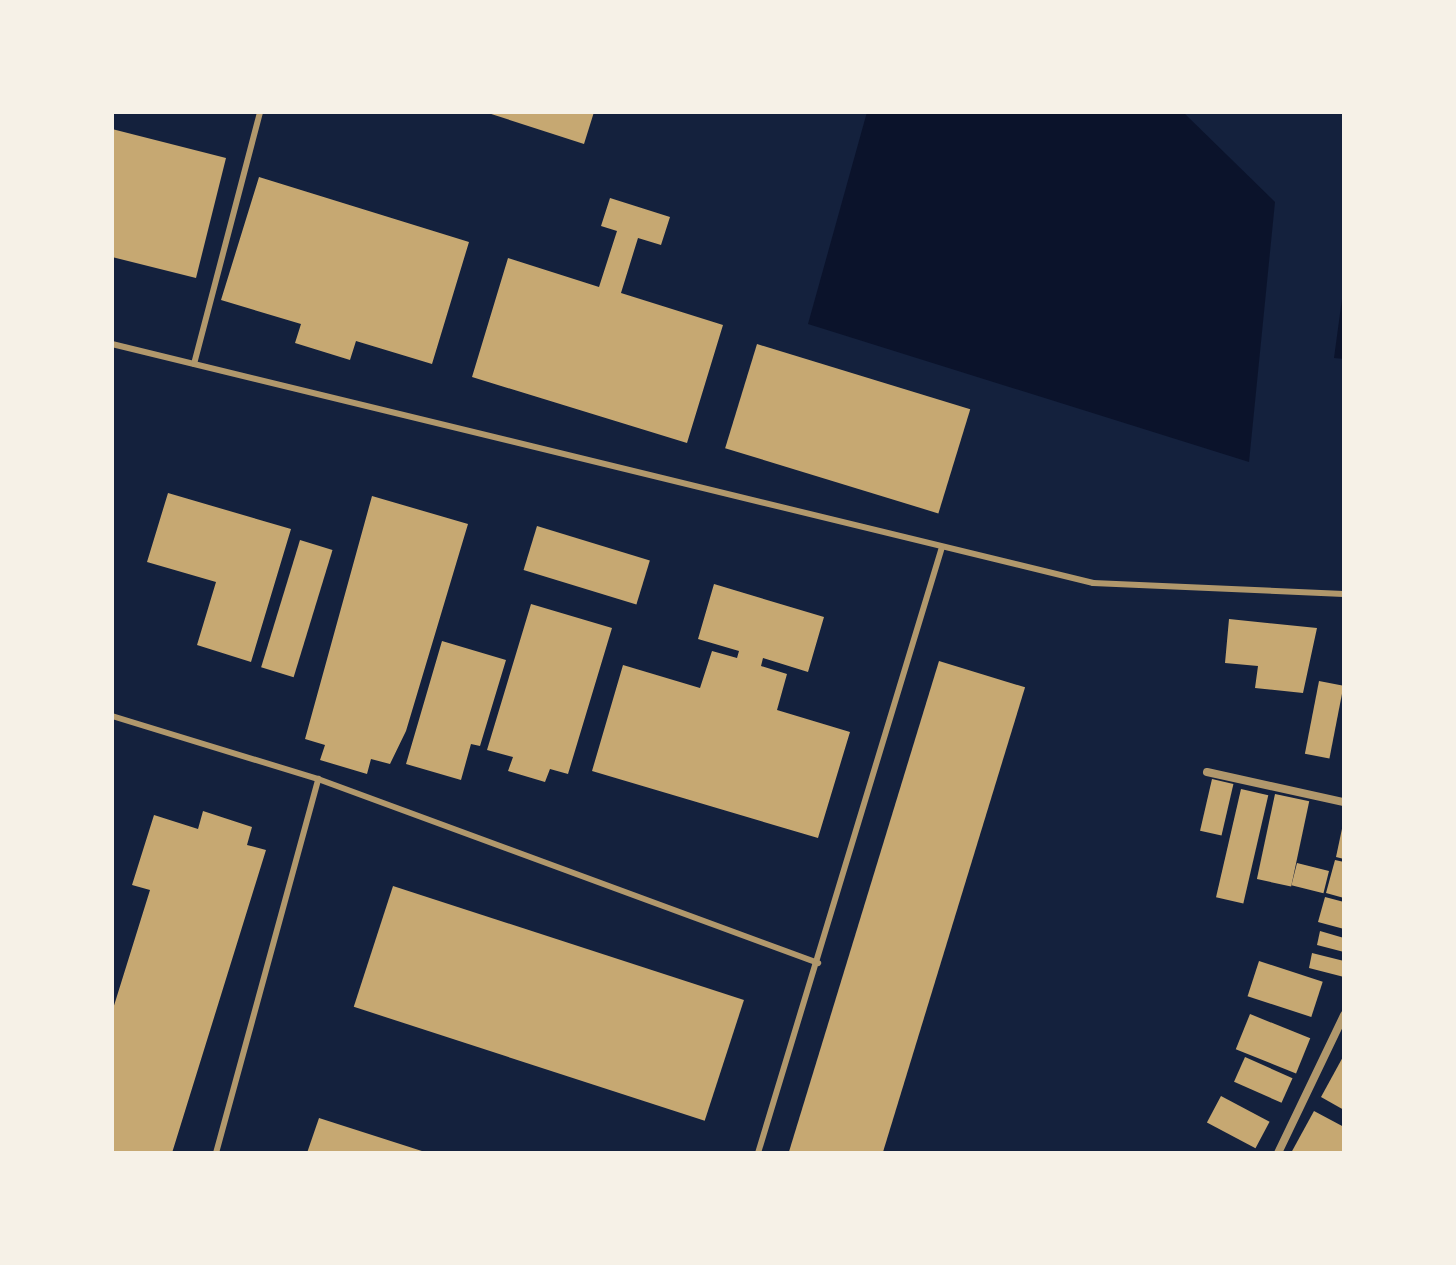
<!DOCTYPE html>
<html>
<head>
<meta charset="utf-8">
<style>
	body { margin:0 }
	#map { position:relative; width:1456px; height:1265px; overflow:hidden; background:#14213d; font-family:Karla,sans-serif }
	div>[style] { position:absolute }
	.water>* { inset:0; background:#0b132b }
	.building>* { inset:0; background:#c6a872; transform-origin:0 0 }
	.service>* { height:6px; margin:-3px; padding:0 3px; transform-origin:3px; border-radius:3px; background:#b1986c }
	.minor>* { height:8px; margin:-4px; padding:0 4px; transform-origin:4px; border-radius:4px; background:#b1986c }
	span { translate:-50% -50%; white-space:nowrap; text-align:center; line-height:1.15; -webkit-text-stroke:6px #f6f1e7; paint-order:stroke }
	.frame { position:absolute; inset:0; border:114px solid #f6f1e7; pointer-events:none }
</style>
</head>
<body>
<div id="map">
	<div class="water">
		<div style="clip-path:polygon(867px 112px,1183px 112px,1275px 202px,1249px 462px,808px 324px)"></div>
		<div style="clip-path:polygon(1344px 284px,1344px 359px,1334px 358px)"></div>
	</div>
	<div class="building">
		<div style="clip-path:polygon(485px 112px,594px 112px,584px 144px)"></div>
		<div style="clip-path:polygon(112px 129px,226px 158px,196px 278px,112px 257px)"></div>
		<div style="clip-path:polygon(259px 177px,469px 242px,432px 364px,356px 341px,350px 360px,295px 343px,301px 324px,221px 300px)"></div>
		<div style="clip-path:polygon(610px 198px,670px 217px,661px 245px,638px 238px,621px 293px,723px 325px,687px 443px,472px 377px,508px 258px,599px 287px,617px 231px,601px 226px)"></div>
		<div style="left:757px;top:344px;width:223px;height:109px;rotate:17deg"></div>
		<div style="clip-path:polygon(168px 493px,291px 529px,251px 662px,197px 645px,216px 582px,147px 562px)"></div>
		<div style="clip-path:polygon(372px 496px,468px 524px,406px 731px,390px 764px,371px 759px,367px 774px,320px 760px,325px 745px,305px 739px)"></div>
		<div style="left:537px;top:526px;width:118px;height:46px;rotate:17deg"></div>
		<div style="left:300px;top:540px;width:34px;height:133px;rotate:17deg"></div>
		<div style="clip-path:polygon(714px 584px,824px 617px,808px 672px,763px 658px,761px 666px,787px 674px,777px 710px,850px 732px,818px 838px,592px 771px,623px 665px,700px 688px,712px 651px,737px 658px,739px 651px,698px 639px)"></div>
		<div style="clip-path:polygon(531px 604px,612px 628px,568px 774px,550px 769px,545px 782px,508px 771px,513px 757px,487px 750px)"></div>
		<div style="clip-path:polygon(1229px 619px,1317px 628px,1303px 693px,1255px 688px,1258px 666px,1225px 663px)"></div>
		<div style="clip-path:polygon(442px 641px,506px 660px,480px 746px,471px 744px,461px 780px,406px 764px)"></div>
		<div style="left:939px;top:661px;width:90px;height:516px;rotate:17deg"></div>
		<div style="left:1319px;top:681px;width:25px;height:74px;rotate:11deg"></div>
		<div style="left:1212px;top:779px;width:22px;height:53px;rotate:13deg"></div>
		<div style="left:1241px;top:789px;width:28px;height:111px;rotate:13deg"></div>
		<div style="left:1275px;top:794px;width:35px;height:87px;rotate:12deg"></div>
		<div style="clip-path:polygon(203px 811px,252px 827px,247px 845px,266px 850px,172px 1153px,112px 1153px,112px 1012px,150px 890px,132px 885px,154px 815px,198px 829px)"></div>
		<div style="clip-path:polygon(1343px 824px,1344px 824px,1344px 859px,1336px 857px)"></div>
		<div style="clip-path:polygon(1335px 860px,1344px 862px,1344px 898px,1326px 893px)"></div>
		<div style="left:1297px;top:863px;width:33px;height:23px;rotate:14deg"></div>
		<div style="left:393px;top:886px;width:369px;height:127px;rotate:18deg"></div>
		<div style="clip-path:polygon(1325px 897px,1344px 902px,1344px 929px,1318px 922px)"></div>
		<div style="clip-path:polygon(1320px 931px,1344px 938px,1344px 952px,1317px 945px)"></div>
		<div style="clip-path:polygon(1312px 953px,1344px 961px,1344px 977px,1309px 968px)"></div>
		<div style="left:1259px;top:961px;width:67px;height:37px;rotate:18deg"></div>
		<div style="left:1250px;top:1014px;width:65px;height:38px;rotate:22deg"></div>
		<div style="clip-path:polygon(1344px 1055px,1344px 1110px,1321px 1097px)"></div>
		<div style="left:1245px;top:1057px;width:52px;height:27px;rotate:24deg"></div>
		<div style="left:1221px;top:1096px;width:55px;height:30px;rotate:28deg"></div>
		<div style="clip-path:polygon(1314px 1111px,1344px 1127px,1344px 1153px,1291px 1153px)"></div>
		<div style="clip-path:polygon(319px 1118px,425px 1152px,425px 1153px,307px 1153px)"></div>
	</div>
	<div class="service">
		<div style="left:112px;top:344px;width:1010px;rotate:13.69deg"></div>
		<div style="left:1093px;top:583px;width:251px;rotate:2.5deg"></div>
		<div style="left:194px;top:364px;width:260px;rotate:-75.3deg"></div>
		<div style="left:112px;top:716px;width:215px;rotate:17deg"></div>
		<div style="left:318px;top:779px;width:533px;rotate:20.2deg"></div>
		<div style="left:216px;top:1153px;width:388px;rotate:-74.7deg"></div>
		<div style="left:758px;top:1153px;width:633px;rotate:-73.11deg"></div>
	</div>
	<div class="minor">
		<div style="left:1207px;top:772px;width:140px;rotate:12.4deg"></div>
		<div style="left:1278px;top:1153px;width:153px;rotate:-64.4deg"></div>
	</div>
	<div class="frame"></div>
</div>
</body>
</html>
